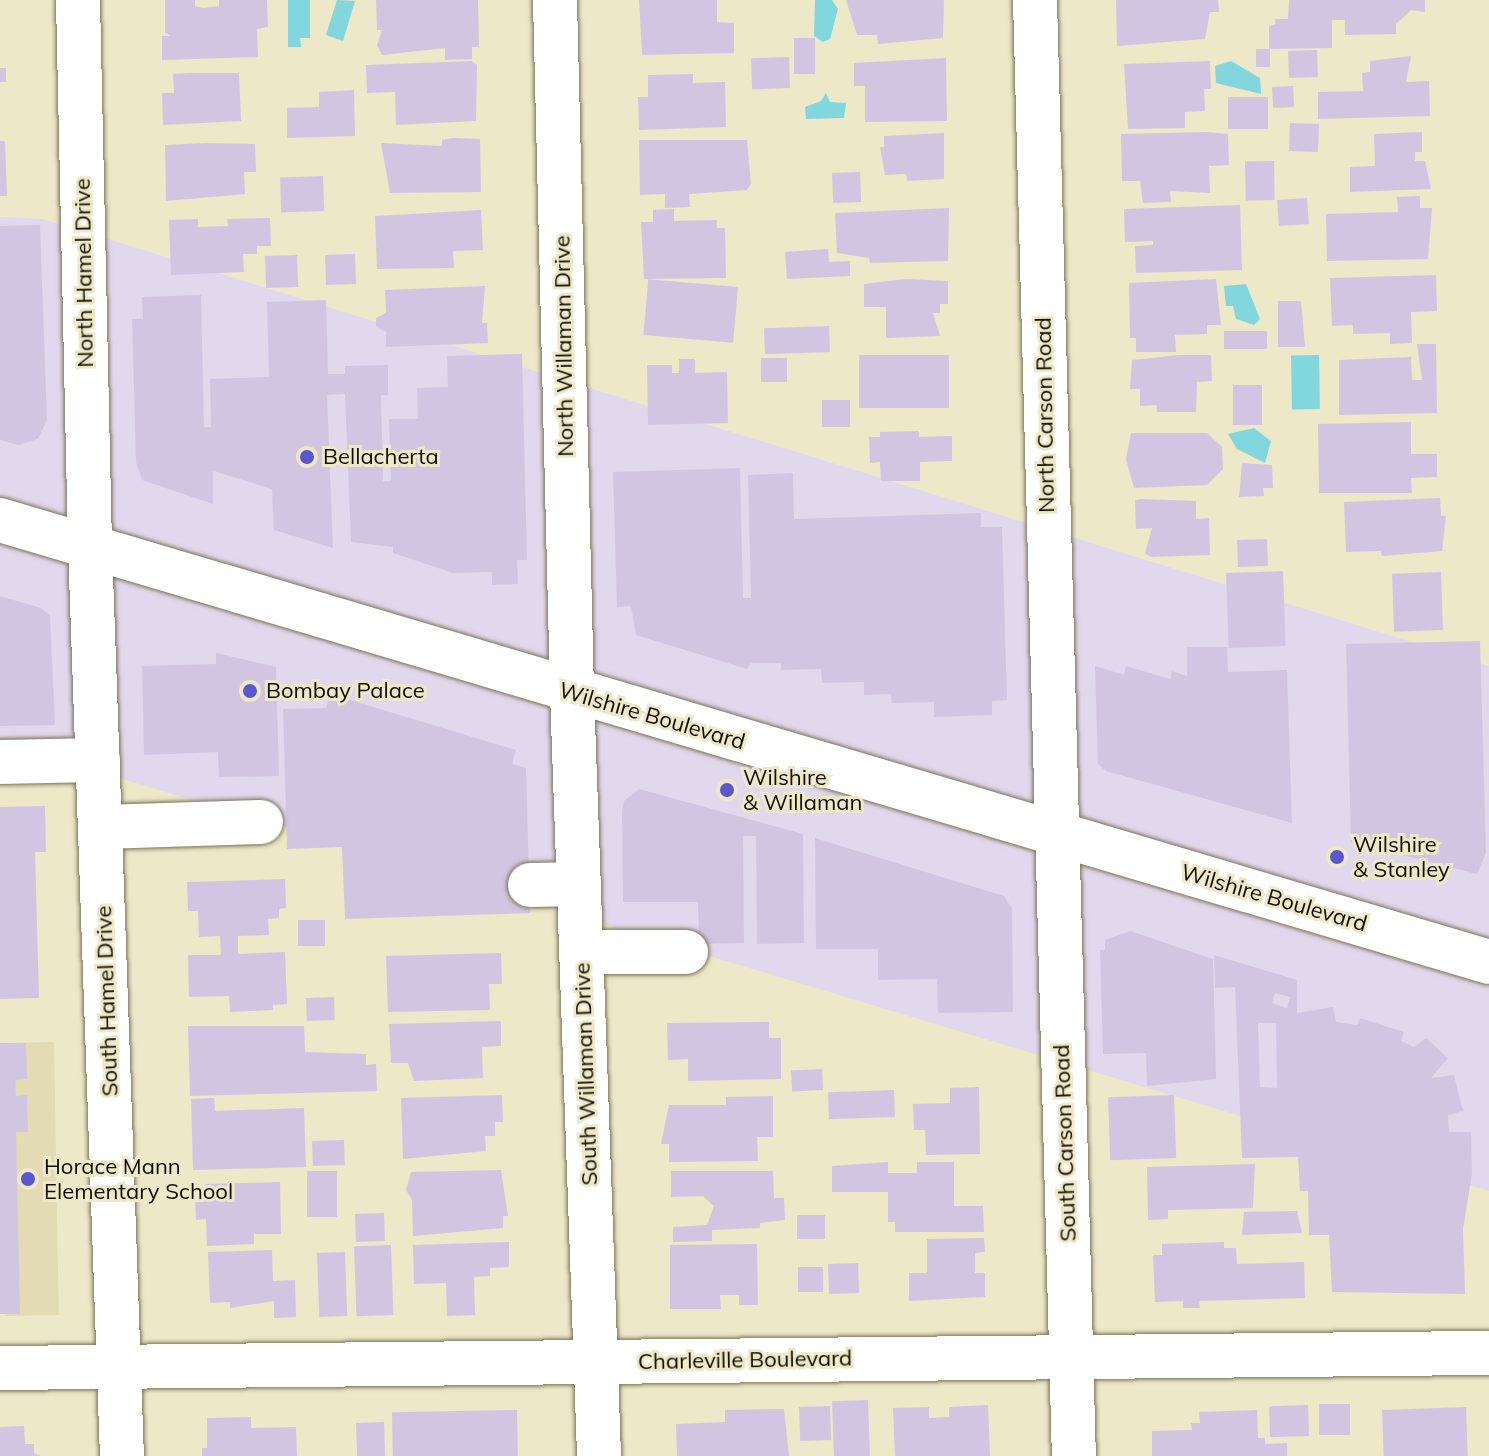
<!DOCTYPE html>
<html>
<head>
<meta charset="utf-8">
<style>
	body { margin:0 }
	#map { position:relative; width:1489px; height:1456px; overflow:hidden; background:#ede8c8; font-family:Mulish,sans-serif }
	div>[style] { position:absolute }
	.commercial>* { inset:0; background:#e2d8ed }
	.built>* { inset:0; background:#e2dbb4; transform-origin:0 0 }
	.water>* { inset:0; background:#82d6de; transform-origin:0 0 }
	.building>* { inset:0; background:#d2c5e2; transform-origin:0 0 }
	.roads { filter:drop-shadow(0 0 2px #7a7458) drop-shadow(0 0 2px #7a7458) }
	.minor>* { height:44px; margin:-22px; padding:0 22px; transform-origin:22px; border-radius:22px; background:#fff }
	.major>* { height:44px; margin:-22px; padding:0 22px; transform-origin:22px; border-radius:22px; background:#fff }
	.dots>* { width:22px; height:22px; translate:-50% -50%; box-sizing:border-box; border:4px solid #ede8c8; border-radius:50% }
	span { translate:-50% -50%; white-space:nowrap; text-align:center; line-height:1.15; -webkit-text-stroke:6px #ede8c8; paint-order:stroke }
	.street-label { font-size:22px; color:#100e04 }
	.poi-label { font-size:22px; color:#100e04 }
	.left { translate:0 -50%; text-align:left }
</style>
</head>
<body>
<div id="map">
	<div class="commercial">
		<div style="clip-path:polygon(0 217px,43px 219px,1489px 666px,1489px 1191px,0 742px)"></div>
	</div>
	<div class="built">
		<div style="left:54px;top:1042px;width:273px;height:54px;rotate:89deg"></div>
	</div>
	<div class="water">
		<div style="clip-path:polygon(288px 0,310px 0,310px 38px,300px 38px,301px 47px,288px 47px)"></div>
		<div style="clip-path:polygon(337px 0,355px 1px,343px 41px,326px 35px)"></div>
		<div style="clip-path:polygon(815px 0,832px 0,838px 9px,830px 39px,823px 42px,814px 36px)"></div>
		<div style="clip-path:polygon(1231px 61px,1260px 78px,1261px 94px,1216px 83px,1215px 66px)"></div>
		<div style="clip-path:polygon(826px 93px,830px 102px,846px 103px,844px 118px,806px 119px,805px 107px,821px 101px)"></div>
		<div style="clip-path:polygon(1246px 284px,1260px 319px,1254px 325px,1236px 319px,1233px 306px,1226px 306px,1224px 286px)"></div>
		<div style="left:1319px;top:355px;width:54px;height:28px;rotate:89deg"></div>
		<div style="clip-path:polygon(1254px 428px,1271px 441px,1265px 463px,1237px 449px,1228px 434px)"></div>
	</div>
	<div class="building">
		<div style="clip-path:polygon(165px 0,195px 0,195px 6px,203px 8px,219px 6px,219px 0,267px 0,268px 27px,257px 29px,258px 57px,162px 60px,162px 36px,170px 36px,165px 32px)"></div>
		<div style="clip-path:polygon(376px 0,478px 0,479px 47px,472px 47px,472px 59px,445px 60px,445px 48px,382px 55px,377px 45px,382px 30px,377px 30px)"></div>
		<div style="clip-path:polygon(639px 0,717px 0,717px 22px,734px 23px,734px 53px,642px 55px)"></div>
		<div style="clip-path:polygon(846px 0,944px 0,943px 38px,878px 44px,877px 35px,857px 35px)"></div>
		<div style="clip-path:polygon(1116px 0,1218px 0,1219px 12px,1210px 12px,1205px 39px,1117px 46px)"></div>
		<div style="clip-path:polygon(1289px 0,1425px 0,1425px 12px,1411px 10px,1396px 24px,1396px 34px,1345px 35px,1345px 20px,1332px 20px,1332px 48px,1269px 49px,1269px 26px,1275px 25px,1275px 19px,1288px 19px)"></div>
		<div style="left:815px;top:38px;width:36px;height:21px;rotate:90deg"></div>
		<div style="left:1270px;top:49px;width:18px;height:14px;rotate:90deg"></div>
		<div style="left:1317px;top:50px;width:27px;height:29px;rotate:88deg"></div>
		<div style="clip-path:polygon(1411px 56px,1406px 82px,1429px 81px,1430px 116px,1318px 119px,1318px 92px,1363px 91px,1362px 73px,1370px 72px,1370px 61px)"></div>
		<div style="left:789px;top:57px;width:31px;height:38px;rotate:88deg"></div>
		<div style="clip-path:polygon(946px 58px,947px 121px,865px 122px,865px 86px,854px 86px,854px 63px)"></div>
		<div style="clip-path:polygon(472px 61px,477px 65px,476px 121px,396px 125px,395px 92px,367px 93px,366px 65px)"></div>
		<div style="clip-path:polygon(1210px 61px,1211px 89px,1204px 89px,1205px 111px,1185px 112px,1185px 128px,1128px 129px,1124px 64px)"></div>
		<div style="left:6px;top:68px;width:14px;height:6px;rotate:90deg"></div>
		<div style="clip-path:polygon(189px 73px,239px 73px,241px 121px,163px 125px,162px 93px,174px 93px,173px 74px)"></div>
		<div style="clip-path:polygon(693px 74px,693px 83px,725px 82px,726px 127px,639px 130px,638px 97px,648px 97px,648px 75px)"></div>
		<div style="left:1293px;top:86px;width:21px;height:21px;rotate:87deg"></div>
		<div style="clip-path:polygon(354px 90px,355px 136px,287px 138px,287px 108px,319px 107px,319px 92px)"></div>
		<div style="left:1228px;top:97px;width:40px;height:32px"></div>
		<div style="left:1290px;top:123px;width:29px;height:28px;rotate:2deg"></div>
		<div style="clip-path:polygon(1206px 132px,1228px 134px,1229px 165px,1209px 166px,1210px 193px,1170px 191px,1171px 202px,1143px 203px,1140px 181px,1122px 181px,1121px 134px)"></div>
		<div style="clip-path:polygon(1422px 132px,1422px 152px,1415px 152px,1415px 161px,1425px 161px,1431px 189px,1350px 192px,1350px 167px,1375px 166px,1374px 134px)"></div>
		<div style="clip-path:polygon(944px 133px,944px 179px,907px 181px,906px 174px,885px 175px,880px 147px,884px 147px,884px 136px)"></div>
		<div style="clip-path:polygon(453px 138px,480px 139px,481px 192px,390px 193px,381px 143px,442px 146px,442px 140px)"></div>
		<div style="clip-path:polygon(639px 140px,747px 140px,751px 184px,747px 190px,689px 194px,690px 207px,665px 208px,665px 194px,640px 195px)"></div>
		<div style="clip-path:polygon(0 141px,5px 141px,7px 196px,0 196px)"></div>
		<div style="clip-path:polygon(206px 143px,255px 144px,256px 172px,244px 172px,245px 194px,166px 201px,165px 145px)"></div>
		<div style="left:1274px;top:161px;width:39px;height:29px;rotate:89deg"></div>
		<div style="left:860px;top:172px;width:30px;height:28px;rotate:88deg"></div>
		<div style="left:323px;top:176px;width:35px;height:43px;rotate:88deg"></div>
		<div style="clip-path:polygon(1420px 196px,1420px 208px,1432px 208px,1428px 259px,1327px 261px,1326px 214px,1398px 212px,1397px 197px)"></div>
		<div style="left:1307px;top:198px;width:26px;height:30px;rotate:86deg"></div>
		<div style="clip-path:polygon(1240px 205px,1242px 270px,1136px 273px,1135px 246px,1153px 245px,1153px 241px,1125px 242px,1124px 209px)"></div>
		<div style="clip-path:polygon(949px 208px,948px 261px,870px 263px,869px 258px,837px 253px,835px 213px)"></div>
		<div style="clip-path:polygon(674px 209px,674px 221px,717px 220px,717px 228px,725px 228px,726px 278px,644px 279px,641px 222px,653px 222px,653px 210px)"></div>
		<div style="clip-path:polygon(481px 210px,483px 250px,453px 251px,454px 268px,377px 269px,375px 216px)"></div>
		<div style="clip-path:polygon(270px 218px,271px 246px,257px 246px,257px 254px,243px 254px,244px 272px,171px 275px,169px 220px,198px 219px,198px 227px,228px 226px,227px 219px)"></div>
		<div style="clip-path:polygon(40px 225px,47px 420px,38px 439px,18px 445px,0 440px,0 226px)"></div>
		<div style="clip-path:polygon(828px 249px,829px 262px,850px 261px,850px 276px,787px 279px,785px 252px)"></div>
		<div style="left:355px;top:254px;width:30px;height:30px;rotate:88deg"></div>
		<div style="left:297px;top:255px;width:32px;height:32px;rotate:88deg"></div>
		<div style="clip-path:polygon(1436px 275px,1437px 311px,1411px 312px,1412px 343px,1390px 344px,1390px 333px,1353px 334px,1353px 325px,1332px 326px,1330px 278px)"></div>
		<div style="clip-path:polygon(906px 279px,948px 281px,948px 304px,940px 304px,940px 313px,933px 313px,940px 336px,886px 338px,886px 307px,864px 307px,864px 284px)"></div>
		<div style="clip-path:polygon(1216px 279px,1221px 325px,1207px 325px,1207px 334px,1175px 335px,1176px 352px,1136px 352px,1136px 338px,1130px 338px,1129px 283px)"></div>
		<div style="clip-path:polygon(485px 286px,482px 323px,487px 323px,488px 343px,386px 347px,386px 332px,376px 327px,376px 318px,386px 313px,385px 290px)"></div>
		<div style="left:738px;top:287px;width:56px;height:90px;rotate:95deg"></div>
		<div style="clip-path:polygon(201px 295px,204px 427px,211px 427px,210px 379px,269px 377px,267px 302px,326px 300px,328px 374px,345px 374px,345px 366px,388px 365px,388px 395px,381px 395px,383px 481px,391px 481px,389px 419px,418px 419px,417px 388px,448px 387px,447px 356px,522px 354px,527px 560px,517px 560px,518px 584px,492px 585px,492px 572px,453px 573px,393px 553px,393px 547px,351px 542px,345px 394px,327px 395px,333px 548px,274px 530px,272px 489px,213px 471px,213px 504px,142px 480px,136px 462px,132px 319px,143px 319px,142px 297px)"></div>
		<div style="clip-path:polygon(1278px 301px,1301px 301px,1305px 347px,1278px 347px)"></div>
		<div style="left:829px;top:326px;width:26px;height:65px;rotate:88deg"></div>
		<div style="left:1267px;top:331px;width:18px;height:43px;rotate:90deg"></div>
		<div style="clip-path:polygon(1417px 344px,1436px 344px,1437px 413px,1339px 415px,1339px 360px,1411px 357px,1412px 380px,1422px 380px)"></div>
		<div style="left:949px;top:355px;width:53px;height:90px;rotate:90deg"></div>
		<div style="clip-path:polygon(1179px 355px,1211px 355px,1212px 381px,1197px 382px,1196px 412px,1157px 412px,1157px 405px,1140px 406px,1140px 389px,1130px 389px,1132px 360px)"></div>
		<div style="left:761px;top:358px;width:26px;height:24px"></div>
		<div style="clip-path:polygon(679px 359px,695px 359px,695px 373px,727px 372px,728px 423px,648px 425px,647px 365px,672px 365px,672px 373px,679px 373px)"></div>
		<div style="left:1233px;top:385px;width:29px;height:40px"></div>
		<div style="left:822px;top:400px;width:28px;height:27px"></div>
		<div style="clip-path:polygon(1411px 422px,1411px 454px,1437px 454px,1437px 477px,1411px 478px,1412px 493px,1319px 493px,1318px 424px)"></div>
		<div style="clip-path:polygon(919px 431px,919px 437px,952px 436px,952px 461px,920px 462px,920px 481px,881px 481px,880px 462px,870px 463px,869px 437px,880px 437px,880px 432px)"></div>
		<div style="clip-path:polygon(1131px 433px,1207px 433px,1222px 447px,1223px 469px,1207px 485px,1134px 488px,1126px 459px)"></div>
		<div style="clip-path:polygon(1242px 463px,1272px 465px,1273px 488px,1263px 488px,1264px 496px,1239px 497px)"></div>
		<div style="clip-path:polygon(740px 468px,743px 598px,751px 598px,748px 475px,793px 473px,794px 519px,981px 513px,981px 527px,1002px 527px,1007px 700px,992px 701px,992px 715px,934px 717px,934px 702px,892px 703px,891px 694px,864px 695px,864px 682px,822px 683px,821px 669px,781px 670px,781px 663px,751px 663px,747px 669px,636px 635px,631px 606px,617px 607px,613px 472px)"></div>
		<div style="clip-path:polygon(1440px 498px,1441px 516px,1446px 516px,1442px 551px,1382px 556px,1381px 551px,1346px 552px,1344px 502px)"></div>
		<div style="clip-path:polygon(1141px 499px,1196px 501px,1196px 519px,1209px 518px,1210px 555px,1151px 557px,1145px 553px,1152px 528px,1136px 529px,1135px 500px)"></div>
		<div style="left:1267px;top:539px;width:27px;height:30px;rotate:88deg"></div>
		<div style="left:1283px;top:571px;width:75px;height:57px;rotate:88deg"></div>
		<div style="left:1441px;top:572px;width:58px;height:49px;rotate:88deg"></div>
		<div style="clip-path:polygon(0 596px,41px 608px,50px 616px,55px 725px,0 726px)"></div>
		<div style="clip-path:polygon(1480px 641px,1486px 853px,1477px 874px,1351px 842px,1346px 644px)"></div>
		<div style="clip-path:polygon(1187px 647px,1227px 647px,1228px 672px,1287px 670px,1292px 823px,1106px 771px,1098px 764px,1095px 666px,1124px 675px,1126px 666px,1170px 679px,1172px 671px,1187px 676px)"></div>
		<div style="clip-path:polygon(216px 653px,276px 667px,279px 776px,219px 777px,218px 752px,144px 755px,142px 666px,216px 664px)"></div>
		<div style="clip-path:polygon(330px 694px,516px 750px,512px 764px,526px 768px,530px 913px,345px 919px,342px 847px,287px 849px,283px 709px,326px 708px)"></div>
		<div style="clip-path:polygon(639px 789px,803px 834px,804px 943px,757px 944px,756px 836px,743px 836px,744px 943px,699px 944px,698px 902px,623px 902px,622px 811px,624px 801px)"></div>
		<div style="clip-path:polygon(45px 806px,46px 852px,35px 852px,39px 998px,0 999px,0 807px)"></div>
		<div style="clip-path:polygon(815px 838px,1004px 896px,1012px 909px,1013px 1012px,938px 1013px,937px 979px,878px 980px,878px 949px,816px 949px)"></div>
		<div style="clip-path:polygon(285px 879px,286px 908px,279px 909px,279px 918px,268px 919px,269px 935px,238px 936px,238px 954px,285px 952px,287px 1004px,273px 1005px,273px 1010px,230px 1012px,229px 996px,189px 997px,188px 955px,221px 955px,220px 936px,199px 937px,198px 911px,188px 911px,187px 882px)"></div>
		<div style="left:325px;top:920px;width:26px;height:27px;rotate:90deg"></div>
		<div style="clip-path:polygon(1130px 931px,1213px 959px,1216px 1079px,1147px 1086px,1146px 1053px,1103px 1054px,1100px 950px,1105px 950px,1105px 940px)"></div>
		<div style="clip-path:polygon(501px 953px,502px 984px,489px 984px,490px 1010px,388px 1012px,386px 956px)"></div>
		<div style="clip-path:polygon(evenodd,1214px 955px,1297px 980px,1297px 1013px,1333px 1007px,1336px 1022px,1357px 1025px,1360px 1018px,1404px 1032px,1401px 1041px,1414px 1047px,1426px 1038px,1448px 1058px,1431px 1078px,1454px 1075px,1463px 1111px,1448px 1115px,1449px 1132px,1471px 1132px,1472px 1174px,1463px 1229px,1465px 1294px,1332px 1292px,1329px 1235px,1309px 1235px,1308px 1191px,1300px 1191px,1298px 1157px,1242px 1158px,1235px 987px,1215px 988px,1214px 955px,1275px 993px,1290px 997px,1287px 1008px,1272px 1003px,1275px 993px,1214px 955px,1258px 1023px,1276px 1023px,1277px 1088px,1260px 1087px,1258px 1023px)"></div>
		<div style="left:334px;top:997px;width:23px;height:28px;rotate:88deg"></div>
		<div style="clip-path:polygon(501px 1021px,501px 1046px,482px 1047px,483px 1078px,414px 1081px,408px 1063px,391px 1063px,389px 1024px)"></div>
		<div style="clip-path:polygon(769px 1022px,769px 1038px,781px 1038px,781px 1079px,688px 1081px,688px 1059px,668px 1060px,667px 1023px)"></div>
		<div style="clip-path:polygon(188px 1026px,304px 1026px,305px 1052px,366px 1054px,366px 1065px,376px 1064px,377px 1091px,190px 1096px)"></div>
		<div style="clip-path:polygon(0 1043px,26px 1043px,27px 1079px,15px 1080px,16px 1096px,27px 1095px,28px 1132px,16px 1132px,20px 1314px,0 1314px)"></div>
		<div style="left:822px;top:1069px;width:21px;height:31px;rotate:87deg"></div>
		<div style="clip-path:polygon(979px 1087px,980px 1154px,926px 1155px,925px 1130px,914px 1130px,913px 1104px,950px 1103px,950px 1088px)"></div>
		<div style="left:894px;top:1090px;width:27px;height:66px;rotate:88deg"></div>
		<div style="clip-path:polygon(502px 1095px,503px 1122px,495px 1122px,495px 1136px,485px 1136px,486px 1151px,403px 1159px,401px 1098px)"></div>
		<div style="left:1174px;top:1095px;width:63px;height:66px;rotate:88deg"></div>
		<div style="clip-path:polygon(773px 1096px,773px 1137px,757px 1137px,758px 1161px,669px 1162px,669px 1144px,661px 1144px,669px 1105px,726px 1105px,726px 1097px)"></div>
		<div style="clip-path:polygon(214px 1098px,215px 1111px,304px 1108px,306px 1167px,193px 1170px,191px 1099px)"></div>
		<div style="left:344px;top:1140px;width:25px;height:32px;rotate:88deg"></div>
		<div style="clip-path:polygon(888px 1162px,888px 1173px,917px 1173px,917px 1162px,954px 1162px,954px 1206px,983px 1206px,984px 1232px,895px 1232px,895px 1222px,888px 1222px,888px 1192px,832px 1192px,832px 1166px)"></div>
		<div style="clip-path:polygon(1255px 1164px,1253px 1208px,1168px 1210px,1168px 1219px,1148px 1220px,1147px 1167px)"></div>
		<div style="clip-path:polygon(501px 1170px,508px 1216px,503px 1216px,503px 1228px,413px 1236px,412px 1200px,406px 1190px,411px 1172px)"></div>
		<div style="left:307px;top:1171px;width:30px;height:46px"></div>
		<div style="clip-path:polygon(671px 1171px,773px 1171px,774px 1198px,784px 1198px,785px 1220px,760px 1223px,760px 1228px,712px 1230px,712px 1241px,673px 1242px,673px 1227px,707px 1225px,714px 1206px,703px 1196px,671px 1197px)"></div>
		<div style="clip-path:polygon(280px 1182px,281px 1234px,254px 1234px,254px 1244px,207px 1246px,206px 1219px,196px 1220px,195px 1196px,205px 1196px,205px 1184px)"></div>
		<div style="clip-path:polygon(1297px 1211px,1302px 1233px,1242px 1235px,1244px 1212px)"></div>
		<div style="left:384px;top:1213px;width:28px;height:29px;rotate:88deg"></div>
		<div style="left:797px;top:1215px;width:28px;height:24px"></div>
		<div style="clip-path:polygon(984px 1238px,985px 1252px,975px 1253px,975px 1273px,985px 1273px,985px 1297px,909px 1301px,909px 1273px,927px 1273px,927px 1239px)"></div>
		<div style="clip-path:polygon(509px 1242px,509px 1267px,490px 1268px,490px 1276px,474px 1277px,475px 1315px,447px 1316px,446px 1283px,414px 1284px,413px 1245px)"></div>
		<div style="clip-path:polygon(1224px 1242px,1224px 1248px,1236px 1248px,1237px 1264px,1304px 1262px,1305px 1298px,1199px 1301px,1200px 1308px,1183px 1308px,1183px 1301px,1155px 1302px,1153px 1255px,1162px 1255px,1162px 1244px)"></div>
		<div style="clip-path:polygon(757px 1244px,758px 1305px,739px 1305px,739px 1295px,720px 1295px,721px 1309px,670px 1309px,670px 1245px)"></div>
		<div style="left:391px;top:1245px;width:70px;height:37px;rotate:88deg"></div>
		<div style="clip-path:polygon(272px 1250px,273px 1281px,295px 1280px,296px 1317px,274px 1318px,274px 1301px,230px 1308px,230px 1302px,210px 1303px,208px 1252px)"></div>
		<div style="left:345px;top:1252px;width:64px;height:28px;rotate:88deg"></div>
		<div style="left:858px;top:1263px;width:30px;height:30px;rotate:88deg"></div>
		<div style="left:798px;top:1267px;width:25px;height:25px"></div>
		<div style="left:868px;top:1400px;width:56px;height:36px;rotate:88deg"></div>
		<div style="left:1319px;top:1404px;width:31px;height:31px"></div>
		<div style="clip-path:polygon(988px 1405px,990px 1456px,895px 1456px,893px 1408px,929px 1407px,929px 1418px,949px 1417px,949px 1407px)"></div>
		<div style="left:1308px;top:1405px;width:31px;height:39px;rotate:88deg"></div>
		<div style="left:830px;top:1406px;width:34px;height:31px;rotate:88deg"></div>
		<div style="left:1466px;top:1407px;width:49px;height:84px;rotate:88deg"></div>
		<div style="clip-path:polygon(784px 1409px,789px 1456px,677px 1456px,676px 1424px,725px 1422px,725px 1410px)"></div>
		<div style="left:517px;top:1410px;width:46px;height:125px;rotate:89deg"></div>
		<div style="clip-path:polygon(1257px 1410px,1258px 1438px,1265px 1438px,1265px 1444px,1287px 1443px,1287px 1456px,1152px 1456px,1152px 1431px,1192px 1430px,1191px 1423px,1200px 1423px,1199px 1412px)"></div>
		<div style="clip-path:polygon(251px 1417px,251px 1428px,296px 1427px,297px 1456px,202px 1456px,202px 1448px,207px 1448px,207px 1418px)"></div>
		<div style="left:384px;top:1422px;width:34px;height:28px;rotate:88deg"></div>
		<div style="clip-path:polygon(24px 1426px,25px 1444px,34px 1444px,34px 1453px,41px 1456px,0 1456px,0 1427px)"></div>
	</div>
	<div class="roads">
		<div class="minor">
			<div style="left:78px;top:0;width:546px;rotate:88.74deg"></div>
			<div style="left:90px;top:546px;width:911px;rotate:87.99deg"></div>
			<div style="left:555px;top:0;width:693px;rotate:88.59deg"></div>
			<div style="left:572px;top:693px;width:763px;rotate:87.97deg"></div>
			<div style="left:1035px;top:0;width:1457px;rotate:88.47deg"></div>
			<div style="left:0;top:762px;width:98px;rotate:-1.2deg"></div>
			<div style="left:100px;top:827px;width:161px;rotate:-1.8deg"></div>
			<div style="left:530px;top:885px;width:49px;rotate:-1.2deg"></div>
			<div style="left:581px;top:952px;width:105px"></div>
			<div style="left:0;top:1368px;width:1489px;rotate:-0.58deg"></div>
		</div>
		<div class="major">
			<div style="left:0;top:520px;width:1553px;rotate:16.53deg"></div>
		</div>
	</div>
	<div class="dots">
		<div style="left:307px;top:457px;background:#5a57cf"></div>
		<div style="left:250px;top:691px;background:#5a57cf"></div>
		<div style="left:727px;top:790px;background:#5a57cf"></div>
		<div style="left:1337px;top:857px;background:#5a57cf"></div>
		<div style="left:28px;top:1179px;background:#5a57cf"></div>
	</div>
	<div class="street-label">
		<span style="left:84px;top:273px;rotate:-91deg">North Hamel Drive</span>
		<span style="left:564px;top:346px;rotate:-91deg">North Willaman Drive</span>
		<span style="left:1045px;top:415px;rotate:-91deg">North Carson Road</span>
		<span style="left:652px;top:716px;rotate:16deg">Wilshire Boulevard</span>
		<span style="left:1274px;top:898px;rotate:16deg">Wilshire Boulevard</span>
		<span style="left:107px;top:1001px;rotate:-92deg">South Hamel Drive</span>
		<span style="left:586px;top:1074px;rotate:-92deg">South Willaman Drive</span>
		<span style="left:1065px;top:1143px;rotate:-92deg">South Carson Road</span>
		<span style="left:745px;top:1360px;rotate:-1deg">Charleville Boulevard</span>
	</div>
	<div class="poi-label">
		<span class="left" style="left:323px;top:457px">Bellacherta</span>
		<span class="left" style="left:266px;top:691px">Bombay Palace</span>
		<span class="left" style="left:743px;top:790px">Wilshire<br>&amp; Willaman</span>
		<span class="left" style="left:1353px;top:857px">Wilshire<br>&amp; Stanley</span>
		<span class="left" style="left:44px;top:1179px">Horace Mann<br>Elementary School</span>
	</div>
</div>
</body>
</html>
